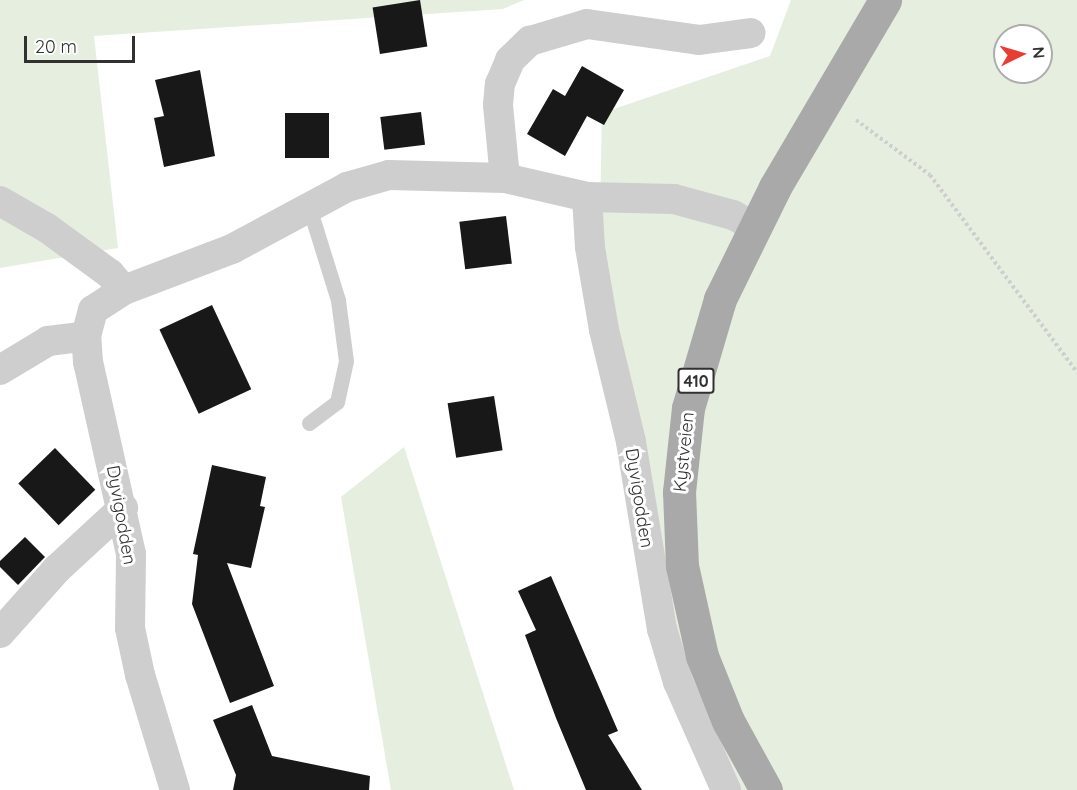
<!DOCTYPE html>
<html>
<head>
<meta charset="utf-8">
<style>
	body { margin:0 }
	#map { position:relative; width:1077px; height:790px; overflow:hidden; background:#fff; font-family:Quicksand,sans-serif }
	div>[style] { position:absolute }
	.green>* { inset:0; background:#e5eedf }
	.building>* { inset:0; background:#181818; transform-origin:0 0 }
	.path>* { height:4px; margin-top:-2px; transform-origin:0; background:repeating-linear-gradient(90deg,#cecece 0 3px,transparent 0 6px) }
	.lane>* { height:15px; margin:-7.5px; padding:0 7.5px; transform-origin:7.5px; border-radius:7.5px; background:#cecece }
	.street>* { height:30px; margin:-15px; padding:0 15px; transform-origin:15px; border-radius:15px; background:#cecece }
	.primary>* { height:33px; margin:-16.5px; padding:0 16.5px; transform-origin:16.5px; border-radius:16.5px; background:#a9a9a9 }
	span { translate:-50% -50%; white-space:nowrap; text-align:center; line-height:1.15; -webkit-text-stroke:6px #fff; paint-order:stroke }
	.shield-label span { padding:2px 4px; background:#fff; border:2px solid; border-radius:4px; -webkit-text-stroke-width:0 }
	.shield-label { font-size:16px; color:#313131; font-weight:700 }
	.street-label { font-size:18px; color:#313131 }
	.north { position:absolute; left:993px; top:24px; width:60px; height:60px; box-sizing:border-box; background:#fff; border:2px solid #adadad; border-radius:50%; rotate:85deg; font-size:16px; font-weight:700; line-height:24px; text-align:center; color:#313131 }
	.north::after { content:''; display:block; margin:auto; width:21px; height:27px; background:#e73d33; clip-path:polygon(50% 0,100% 100%,50% 72%,0 100%) }
	.scale { position:absolute; left:24px; top:36px; width:111px; height:27px; box-sizing:border-box; border:3px solid #313131; border-top:0; padding-left:8px; font-size:18px; line-height:21px; white-space:nowrap; color:#313131; -webkit-text-stroke:4px #fff; paint-order:stroke }
</style>
</head>
<body>
<div id="map">
	<div class="green">
		<div style="clip-path:polygon(0 0,524px 0,503px 9px,94px 36px,118px 248px,0 268px)"></div>
		<div style="clip-path:polygon(evenodd,791px 0,1077px 0,1077px 790px,727px 790px,681px 709px,600px 215px,602px 113px,770px 56px,791px 0,1005px 36px,1041px 36px,1041px 72px,1005px 72px,1005px 36px)"></div>
		<div style="clip-path:polygon(404px 447px,514px 790px,391px 790px,341px 497px)"></div>
	</div>
	<div class="building">
		<div style="left:420px;top:0;width:47px;height:48px;rotate:81deg"></div>
		<div style="clip-path:polygon(582px 66px,624px 90px,604px 125px,587px 116px,565px 156px,527px 134px,553px 89px,565px 96px)"></div>
		<div style="clip-path:polygon(200px 70px,215px 156px,164px 167px,154px 118px,164px 116px,155px 80px)"></div>
		<div style="left:421px;top:112px;width:33px;height:41px;rotate:83deg"></div>
		<div style="left:285px;top:113px;width:44px;height:45px"></div>
		<div style="left:506px;top:216px;width:48px;height:47px;rotate:83deg"></div>
		<div style="left:212px;top:305px;width:93px;height:58px;rotate:65deg"></div>
		<div style="left:494px;top:396px;width:55px;height:47px;rotate:81deg"></div>
		<div style="left:55px;top:448px;width:58px;height:51px;rotate:46deg"></div>
		<div style="clip-path:polygon(212px 465px,266px 477px,260px 506px,265px 507px,251px 568px,227px 563px,274px 686px,230px 703px,192px 604px,198px 555px,193px 554px)"></div>
		<div style="clip-path:polygon(25px 537px,45px 557px,18px 585px,0 567px,0 561px)"></div>
		<div style="clip-path:polygon(551px 576px,618px 731px,608px 735px,642px 790px,586px 790px,556px 718px,525px 635px,536px 630px,518px 591px)"></div>
		<div style="clip-path:polygon(252px 705px,272px 756px,370px 776px,369px 790px,233px 790px,236px 775px,213px 720px)"></div>
	</div>
	<div class="path">
		<div style="left:856px;top:120px;width:92px;rotate:36.6deg"></div>
		<div style="left:930px;top:175px;width:246px;rotate:53.3deg"></div>
	</div>
	<div class="lane">
		<div style="left:309px;top:423px;width:35px;rotate:-37deg"></div>
		<div style="left:337px;top:402px;width:42px;rotate:-77.6deg"></div>
		<div style="left:346px;top:361px;width:62px;rotate:-97.5deg"></div>
		<div style="left:338px;top:300px;width:94px;rotate:-107.3deg"></div>
	</div>
	<div class="street">
		<div style="left:505px;top:178px;width:73px;rotate:-95.5deg"></div>
		<div style="left:498px;top:105px;width:21px;rotate:-85deg"></div>
		<div style="left:500px;top:84px;width:26px;rotate:-67deg"></div>
		<div style="left:510px;top:60px;width:28px;rotate:-44deg"></div>
		<div style="left:530px;top:41px;width:59px;rotate:-16.6deg"></div>
		<div style="left:587px;top:24px;width:113px;rotate:8.1deg"></div>
		<div style="left:699px;top:40px;width:52px;rotate:-7.7deg"></div>
		<div style="left:587px;top:197px;width:50px;rotate:86.6deg"></div>
		<div style="left:590px;top:247px;width:84px;rotate:80.4deg"></div>
		<div style="left:604px;top:330px;width:115px;rotate:76.4deg"></div>
		<div style="left:631px;top:442px;width:190px;rotate:80.6deg"></div>
		<div style="left:662px;top:629px;width:55px;rotate:73.2deg"></div>
		<div style="left:678px;top:682px;width:118px;rotate:66deg"></div>
		<div style="left:0;top:201px;width:54px;rotate:29.9deg"></div>
		<div style="left:47px;top:228px;width:78px;rotate:36.1deg"></div>
		<div style="left:110px;top:274px;width:21px;rotate:49deg"></div>
		<div style="left:0;top:370px;width:56px;rotate:-31.1deg"></div>
		<div style="left:48px;top:341px;width:38px;rotate:-7deg"></div>
		<div style="left:0;top:633px;width:86px;rotate:-48.3deg"></div>
		<div style="left:57px;top:569px;width:90px;rotate:-42.7deg"></div>
		<div style="left:175px;top:790px;width:120px;rotate:-106.9deg"></div>
		<div style="left:140px;top:675px;width:48px;rotate:-102deg"></div>
		<div style="left:130px;top:628px;width:74px;rotate:-89.2deg"></div>
		<div style="left:131px;top:554px;width:197px;rotate:-102.6deg"></div>
		<div style="left:88px;top:362px;width:26px;rotate:-94deg"></div>
		<div style="left:86px;top:336px;width:27px;rotate:-75deg"></div>
		<div style="left:93px;top:310px;width:37px;rotate:-33deg"></div>
		<div style="left:124px;top:290px;width:116px;rotate:-20.8deg"></div>
		<div style="left:232px;top:249px;width:131px;rotate:-28.3deg"></div>
		<div style="left:347px;top:187px;width:44px;rotate:-15.9deg"></div>
		<div style="left:389px;top:175px;width:116px;rotate:1.5deg"></div>
		<div style="left:505px;top:178px;width:84px;rotate:13deg"></div>
		<div style="left:587px;top:197px;width:87px;rotate:1.3deg"></div>
		<div style="left:674px;top:199px;width:61px;rotate:15.2deg"></div>
		<div style="left:733px;top:215px;width:26px;rotate:29deg"></div>
	</div>
	<div class="primary">
		<div style="left:766px;top:790px;width:79px;rotate:-118.8deg"></div>
		<div style="left:728px;top:721px;width:70px;rotate:-111.8deg"></div>
		<div style="left:702px;top:656px;width:92px;rotate:-102.5deg"></div>
		<div style="left:682px;top:566px;width:74px;rotate:-92.3deg"></div>
		<div style="left:679px;top:492px;width:84px;rotate:-83.9deg"></div>
		<div style="left:688px;top:408px;width:114px;rotate:-73.6deg"></div>
		<div style="left:720px;top:299px;width:125px;rotate:-63.8deg"></div>
		<div style="left:775px;top:187px;width:217px;rotate:-59.5deg"></div>
	</div>
	<div class="shield-label">
		<span style="left:696px;top:381px">410</span>
	</div>
	<div class="street-label">
		<span style="left:684px;top:452px;rotate:-84deg">Kystveien</span>
		<span style="left:639px;top:498px;rotate:81deg">Dyvigodden</span>
		<span style="left:121px;top:515px;rotate:80deg">Dyvigodden</span>
	</div>
	<div class="north">N</div>
	<div class="scale">20 m</div>
</div>
</body>
</html>
